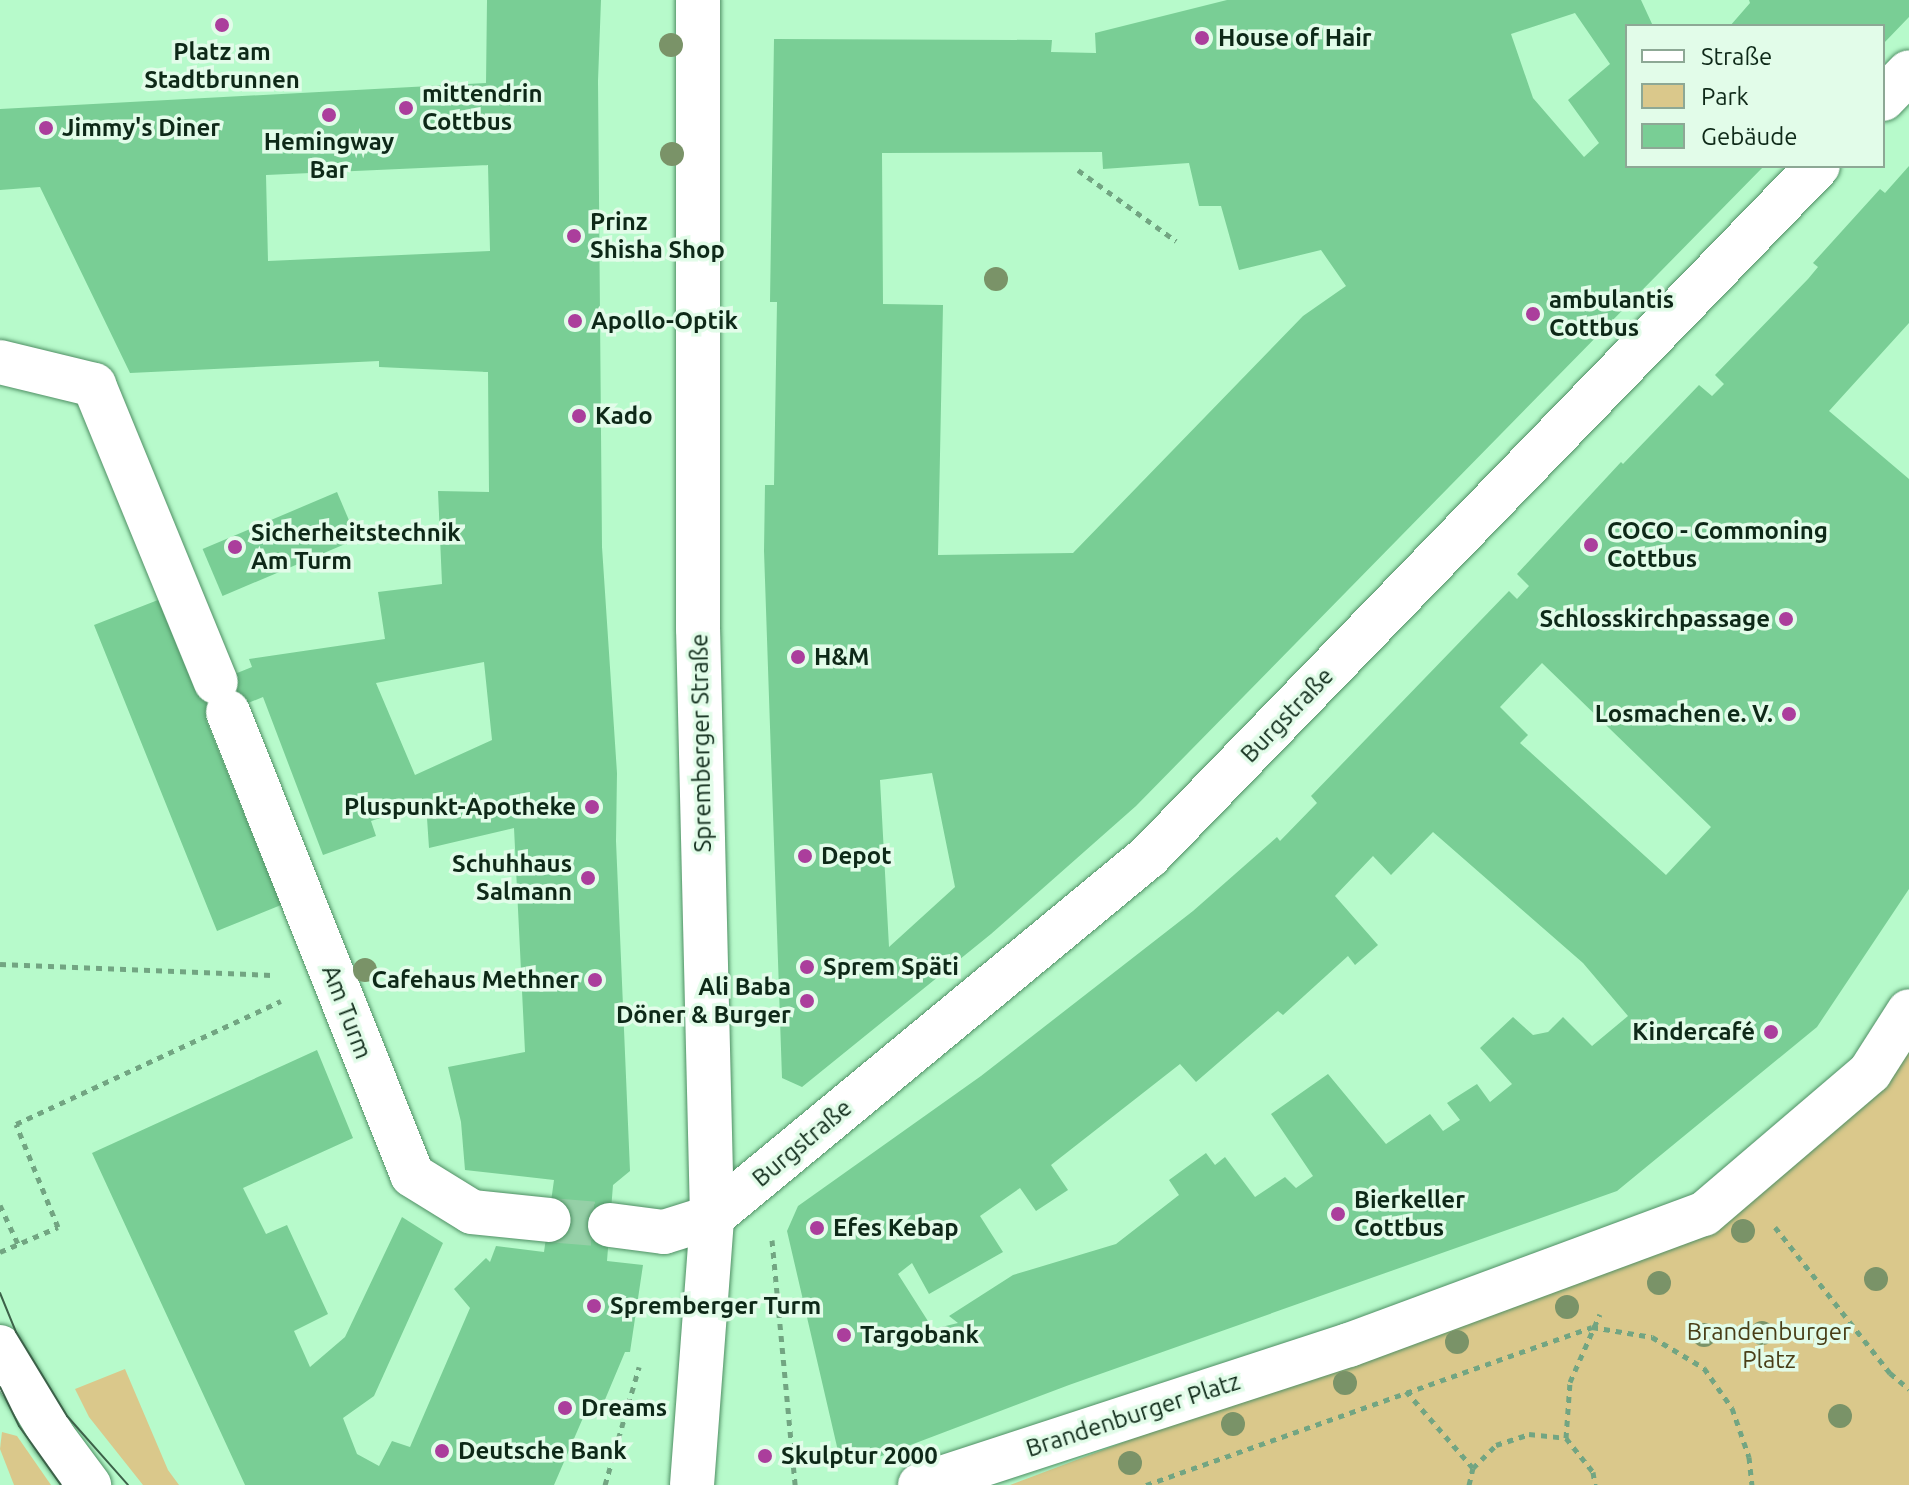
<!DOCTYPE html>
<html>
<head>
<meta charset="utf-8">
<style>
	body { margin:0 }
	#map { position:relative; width:1909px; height:1485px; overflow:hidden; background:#b7facb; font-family:Ubuntu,sans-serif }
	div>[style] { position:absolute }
	.green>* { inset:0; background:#dac88b }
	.building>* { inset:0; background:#79ce95; transform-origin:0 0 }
	.minor-tunnel>* { height:44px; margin-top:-22px; transform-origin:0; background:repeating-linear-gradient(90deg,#95d0a7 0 44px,transparent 0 66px) }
	.path>* { height:5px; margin-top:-2.5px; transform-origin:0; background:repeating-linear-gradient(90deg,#72a582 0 6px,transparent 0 12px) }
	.roads { filter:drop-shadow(0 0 2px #4f8f64) drop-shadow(0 0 2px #4f8f64) }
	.minor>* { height:44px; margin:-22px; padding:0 22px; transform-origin:22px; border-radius:22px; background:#fff }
	.tram>* { height:2px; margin:-1px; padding:0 1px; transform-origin:1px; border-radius:1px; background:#3c6249 }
	.trees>* { width:24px; height:24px; margin:-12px; border-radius:50%; background:#7a9368 }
	.dots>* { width:22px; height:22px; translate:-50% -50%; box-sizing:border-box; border:4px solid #e2fce9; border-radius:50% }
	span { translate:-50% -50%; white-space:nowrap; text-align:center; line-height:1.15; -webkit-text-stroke:7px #e2fce9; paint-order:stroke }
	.poi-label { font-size:24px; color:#0e2918; font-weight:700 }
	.left { translate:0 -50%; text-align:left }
	.right { translate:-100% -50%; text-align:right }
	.street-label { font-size:24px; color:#0e2918 }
	.park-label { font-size:24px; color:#493e17 }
	.legend { position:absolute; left:1625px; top:24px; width:260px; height:144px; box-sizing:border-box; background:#e2fce9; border:2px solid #8da895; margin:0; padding:10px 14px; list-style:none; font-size:24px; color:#0e2918 }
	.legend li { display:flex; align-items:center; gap:16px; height:40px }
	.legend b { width:40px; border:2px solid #8da895 }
</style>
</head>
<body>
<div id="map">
	<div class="green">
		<div style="clip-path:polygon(1909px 1018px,1909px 1485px,1010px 1485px,1710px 1221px)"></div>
		<div style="clip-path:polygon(125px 1369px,168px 1470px,179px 1485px,143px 1485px,89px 1417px,75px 1389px)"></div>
		<div style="clip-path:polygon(2px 1432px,17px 1436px,51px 1485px,14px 1485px,0 1449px)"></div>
	</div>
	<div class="building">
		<div style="clip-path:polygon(evenodd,487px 0,601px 0,598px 81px,602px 547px,617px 773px,616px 841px,630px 1171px,613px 1185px,607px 1261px,643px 1265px,630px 1352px,625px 1352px,604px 1402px,592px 1397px,554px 1485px,245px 1485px,92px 1153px,317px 1050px,353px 1138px,243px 1188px,266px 1234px,287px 1225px,328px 1314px,294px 1331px,310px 1367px,345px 1337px,402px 1217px,443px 1243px,374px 1396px,343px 1418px,357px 1454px,379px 1466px,392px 1441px,410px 1447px,470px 1308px,454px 1289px,486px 1258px,490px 1262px,496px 1246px,544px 1252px,554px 1180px,465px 1170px,461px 1122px,448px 1067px,525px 1052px,514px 828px,429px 848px,426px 803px,371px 821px,376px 836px,323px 855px,263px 697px,206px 720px,281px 905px,217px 931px,94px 625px,158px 600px,195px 690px,252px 667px,249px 659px,385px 639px,378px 592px,442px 584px,438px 491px,489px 492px,488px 372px,379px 367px,379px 361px,130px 373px,40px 187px,0 190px,0 109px,486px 83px,487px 0,488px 165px,490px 251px,268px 261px,266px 175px,488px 165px,487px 0,484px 662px,492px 740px,415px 775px,376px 683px,484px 662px)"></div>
		<div style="clip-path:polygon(evenodd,1227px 0,1641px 0,1653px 26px,1627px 26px,1627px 166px,1764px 166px,1136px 806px,991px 934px,802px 1087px,782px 1078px,764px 551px,765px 485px,774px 485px,777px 302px,770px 302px,774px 39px,1052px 40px,1051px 52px,1096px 53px,1095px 33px,1227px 0,1575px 13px,1610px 64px,1568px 100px,1599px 143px,1584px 157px,1533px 98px,1511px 34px,1575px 13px,1227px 0,1102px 152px,1103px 169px,1189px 163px,1199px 206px,1221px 206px,1239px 270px,1321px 250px,1346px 286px,1303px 316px,1073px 553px,938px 555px,943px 305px,883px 304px,882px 153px,1102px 152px,1227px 0,932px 773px,955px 887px,889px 947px,880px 780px,932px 773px)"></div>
		<div style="clip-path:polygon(1749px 0,1909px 0,1909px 17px,1883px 44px,1883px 26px,1730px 26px,1750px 3px)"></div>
		<div style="clip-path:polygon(evenodd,1909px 166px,1909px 323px,1829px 411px,1909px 479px,1909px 889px,1817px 1027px,1617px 1191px,1069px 1385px,863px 1463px,838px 1451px,787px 1231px,798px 1206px,981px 1076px,1193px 911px,1277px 837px,1280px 841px,1317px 803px,1311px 796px,1509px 591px,1517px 599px,1529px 586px,1517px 574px,1621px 462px,1623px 464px,1699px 385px,1712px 396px,1724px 384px,1715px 375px,1808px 279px,1818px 267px,1813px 263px,1880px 189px,1885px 193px,1909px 166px,1542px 663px,1711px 827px,1666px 875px,1520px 743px,1528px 735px,1500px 707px,1542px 663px,1909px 166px,1433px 832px,1583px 963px,1628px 1016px,1592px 1046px,1563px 1017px,1548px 1032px,1533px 1035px,1513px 1017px,1480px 1048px,1512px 1084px,1490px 1102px,1477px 1084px,1447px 1103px,1460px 1120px,1443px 1131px,1430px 1114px,1386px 1144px,1328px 1074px,1271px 1114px,1313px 1176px,1296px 1188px,1285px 1177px,1255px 1197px,1225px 1157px,1215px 1165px,1206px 1153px,1169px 1180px,1179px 1195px,1116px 1244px,1013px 1275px,949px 1316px,958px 1323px,933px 1329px,898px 1274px,912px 1263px,929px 1294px,1003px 1252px,980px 1216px,1020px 1188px,1036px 1211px,1068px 1190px,1051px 1165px,1180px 1064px,1196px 1082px,1278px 1011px,1283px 1015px,1348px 956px,1355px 965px,1378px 945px,1335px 896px,1373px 856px,1391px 875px,1433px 832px)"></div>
		<div style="left:337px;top:492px;width:51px;height:146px;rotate:67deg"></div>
	</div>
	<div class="minor-tunnel">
		<div style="left:549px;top:1220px;width:61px;rotate:4.7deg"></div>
	</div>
	<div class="path">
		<div style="left:1078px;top:170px;width:121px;rotate:35.9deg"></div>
		<div style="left:0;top:964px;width:272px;rotate:2.3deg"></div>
		<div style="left:0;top:1205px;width:43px;rotate:65.2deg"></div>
		<div style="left:1775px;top:1227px;width:186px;rotate:51.8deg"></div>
		<div style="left:1890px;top:1373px;width:25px;rotate:40deg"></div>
		<div style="left:772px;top:1240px;width:246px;rotate:84.6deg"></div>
		<div style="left:0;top:1252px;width:63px;rotate:-23.3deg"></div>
		<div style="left:58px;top:1227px;width:111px;rotate:-112.2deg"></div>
		<div style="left:16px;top:1124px;width:292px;rotate:-24.9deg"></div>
		<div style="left:1406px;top:1391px;width:102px;rotate:49deg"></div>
		<div style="left:1566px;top:1438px;width:56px;rotate:-85.9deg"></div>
		<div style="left:1570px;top:1382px;width:74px;rotate:-66.2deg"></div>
		<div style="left:605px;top:1485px;width:123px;rotate:-73.9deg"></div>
		<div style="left:1146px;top:1485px;width:473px;rotate:-19.5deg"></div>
		<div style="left:1592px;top:1327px;width:61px;rotate:9.5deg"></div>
		<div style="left:1652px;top:1337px;width:61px;rotate:30.8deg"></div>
		<div style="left:1704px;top:1368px;width:49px;rotate:55deg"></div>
		<div style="left:1732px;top:1408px;width:52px;rotate:70.9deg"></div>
		<div style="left:1749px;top:1457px;width:28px;rotate:84deg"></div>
		<div style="left:1469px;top:1485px;width:17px;rotate:-77deg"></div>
		<div style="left:1473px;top:1468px;width:33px;rotate:-45deg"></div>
		<div style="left:1496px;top:1445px;width:35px;rotate:-18deg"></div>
		<div style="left:1529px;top:1434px;width:37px;rotate:6deg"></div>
		<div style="left:1566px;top:1438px;width:43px;rotate:51.5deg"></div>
		<div style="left:1593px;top:1472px;width:13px;rotate:81deg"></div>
	</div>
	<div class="roads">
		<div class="minor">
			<div style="left:1883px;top:99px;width:37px;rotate:-46deg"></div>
			<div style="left:0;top:362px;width:97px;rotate:13.7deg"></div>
			<div style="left:94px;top:385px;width:321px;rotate:67.7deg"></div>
			<div style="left:228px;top:712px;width:498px;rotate:68.3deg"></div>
			<div style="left:412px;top:1175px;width:70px;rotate:31.7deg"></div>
			<div style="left:472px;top:1212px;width:77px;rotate:5.9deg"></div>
			<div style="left:610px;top:1225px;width:54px;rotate:7.4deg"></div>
			<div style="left:664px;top:1232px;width:50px;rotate:-17.4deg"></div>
			<div style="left:712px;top:1217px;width:567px;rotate:-39.56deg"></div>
			<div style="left:1149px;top:856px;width:961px;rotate:-45.89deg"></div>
			<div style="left:0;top:1347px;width:106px;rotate:59.3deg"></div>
			<div style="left:54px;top:1438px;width:59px;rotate:53.3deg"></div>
			<div style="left:692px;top:1485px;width:269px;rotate:-85.7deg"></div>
			<div style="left:712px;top:1217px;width:588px;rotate:-91.36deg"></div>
			<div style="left:698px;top:629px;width:629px;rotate:-90deg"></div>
			<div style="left:920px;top:1485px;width:451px;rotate:-18.1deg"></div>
			<div style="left:1349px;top:1345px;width:378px;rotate:-20.3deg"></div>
			<div style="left:1704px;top:1214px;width:218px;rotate:-40.5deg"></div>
			<div style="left:1870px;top:1072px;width:72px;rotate:-57.4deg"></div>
		</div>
	</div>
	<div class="tram">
		<div style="left:0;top:1293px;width:42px;rotate:67.7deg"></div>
		<div style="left:16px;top:1332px;width:98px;rotate:58.7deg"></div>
		<div style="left:67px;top:1416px;width:92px;rotate:48.5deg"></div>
		<div style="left:0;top:1387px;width:43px;rotate:64deg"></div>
		<div style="left:19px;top:1426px;width:72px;rotate:54.6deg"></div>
	</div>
	<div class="trees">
		<div style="left:671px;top:45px"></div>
		<div style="left:672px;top:154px"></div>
		<div style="left:996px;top:279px"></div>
		<div style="left:365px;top:970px"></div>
		<div style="left:1743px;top:1231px"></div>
		<div style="left:1876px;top:1279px"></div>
		<div style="left:1659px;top:1283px"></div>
		<div style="left:1567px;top:1307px"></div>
		<div style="left:1762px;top:1333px"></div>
		<div style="left:1704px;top:1335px"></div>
		<div style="left:1457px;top:1342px"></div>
		<div style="left:1345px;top:1383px"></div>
		<div style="left:1840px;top:1416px"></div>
		<div style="left:1233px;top:1424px"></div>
		<div style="left:1130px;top:1463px"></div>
	</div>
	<div class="dots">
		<div style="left:222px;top:25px;background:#ab3e9c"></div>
		<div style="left:1202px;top:38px;background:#ab3e9c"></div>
		<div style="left:406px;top:108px;background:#ab3e9c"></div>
		<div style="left:329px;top:115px;background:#ab3e9c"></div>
		<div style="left:46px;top:128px;background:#ab3e9c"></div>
		<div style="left:574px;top:236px;background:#ab3e9c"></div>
		<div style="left:1533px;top:314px;background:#ab3e9c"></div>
		<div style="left:575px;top:321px;background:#ab3e9c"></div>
		<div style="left:579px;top:416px;background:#ab3e9c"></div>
		<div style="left:1591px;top:545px;background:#ab3e9c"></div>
		<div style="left:235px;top:547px;background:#ab3e9c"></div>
		<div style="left:1786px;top:619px;background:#ab3e9c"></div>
		<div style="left:798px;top:657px;background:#ab3e9c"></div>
		<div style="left:1789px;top:714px;background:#ab3e9c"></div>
		<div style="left:592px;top:807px;background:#ab3e9c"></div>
		<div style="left:805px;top:856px;background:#ab3e9c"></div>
		<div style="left:588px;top:878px;background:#ab3e9c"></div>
		<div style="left:807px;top:967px;background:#ab3e9c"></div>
		<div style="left:595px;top:980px;background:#ab3e9c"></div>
		<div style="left:807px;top:1001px;background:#ab3e9c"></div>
		<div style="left:1771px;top:1032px;background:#ab3e9c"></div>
		<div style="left:1338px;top:1214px;background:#ab3e9c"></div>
		<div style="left:817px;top:1228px;background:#ab3e9c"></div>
		<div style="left:594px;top:1306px;background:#ab3e9c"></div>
		<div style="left:844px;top:1335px;background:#ab3e9c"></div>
		<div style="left:565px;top:1408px;background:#ab3e9c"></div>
		<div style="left:442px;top:1451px;background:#ab3e9c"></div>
		<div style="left:765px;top:1456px;background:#ab3e9c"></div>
	</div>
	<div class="poi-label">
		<span class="left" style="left:1218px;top:38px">House of Hair</span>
		<span style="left:222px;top:66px">Platz am<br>Stadtbrunnen</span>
		<span class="left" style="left:422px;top:108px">mittendrin<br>Cottbus</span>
		<span class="left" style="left:62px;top:128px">Jimmy's Diner</span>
		<span style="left:329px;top:156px">Hemingway<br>Bar</span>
		<span class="left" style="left:590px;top:236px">Prinz<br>Shisha Shop</span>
		<span class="left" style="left:1549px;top:314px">ambulantis<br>Cottbus</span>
		<span class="left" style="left:591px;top:321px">Apollo-Optik</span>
		<span class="left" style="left:595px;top:416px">Kado</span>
		<span class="left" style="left:1607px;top:545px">COCO - Commoning<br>Cottbus</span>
		<span class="left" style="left:251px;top:547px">Sicherheitstechnik<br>Am Turm</span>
		<span class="right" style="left:1770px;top:619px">Schlosskirchpassage</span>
		<span class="left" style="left:814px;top:657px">H&amp;M</span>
		<span class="right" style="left:1773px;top:714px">Losmachen e. V.</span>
		<span class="right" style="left:576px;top:807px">Pluspunkt-Apotheke</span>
		<span class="left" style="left:821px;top:856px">Depot</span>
		<span class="right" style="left:572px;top:878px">Schuhhaus<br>Salmann</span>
		<span class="left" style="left:823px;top:967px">Sprem Späti</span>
		<span class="right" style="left:579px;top:980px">Cafehaus Methner</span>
		<span class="right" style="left:791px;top:1001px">Ali Baba<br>Döner &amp; Burger</span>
		<span class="right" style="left:1755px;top:1032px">Kindercafé</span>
		<span class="left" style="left:1354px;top:1214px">Bierkeller<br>Cottbus</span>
		<span class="left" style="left:833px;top:1228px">Efes Kebap</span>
		<span class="left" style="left:610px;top:1306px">Spremberger Turm</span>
		<span class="left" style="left:860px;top:1335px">Targobank</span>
		<span class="left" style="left:581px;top:1408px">Dreams</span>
		<span class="left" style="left:458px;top:1451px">Deutsche Bank</span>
		<span class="left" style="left:781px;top:1456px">Skulptur 2000</span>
	</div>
	<div class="street-label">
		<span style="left:1287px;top:715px;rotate:-46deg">Burgstraße</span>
		<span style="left:701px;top:743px;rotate:-91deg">Spremberger Straße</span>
		<span style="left:347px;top:1012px;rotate:69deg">Am Turm</span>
		<span style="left:802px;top:1143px;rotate:-40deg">Burgstraße</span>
		<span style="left:1133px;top:1415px;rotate:-18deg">Brandenburger Platz</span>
	</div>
	<div class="park-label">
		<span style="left:1769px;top:1346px">Brandenburger<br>Platz</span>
	</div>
	<ul class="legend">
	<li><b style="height:10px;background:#fff"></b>Straße</li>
	<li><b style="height:22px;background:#dac88b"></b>Park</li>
	<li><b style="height:22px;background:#79ce95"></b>Gebäude</li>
	</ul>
</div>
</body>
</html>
